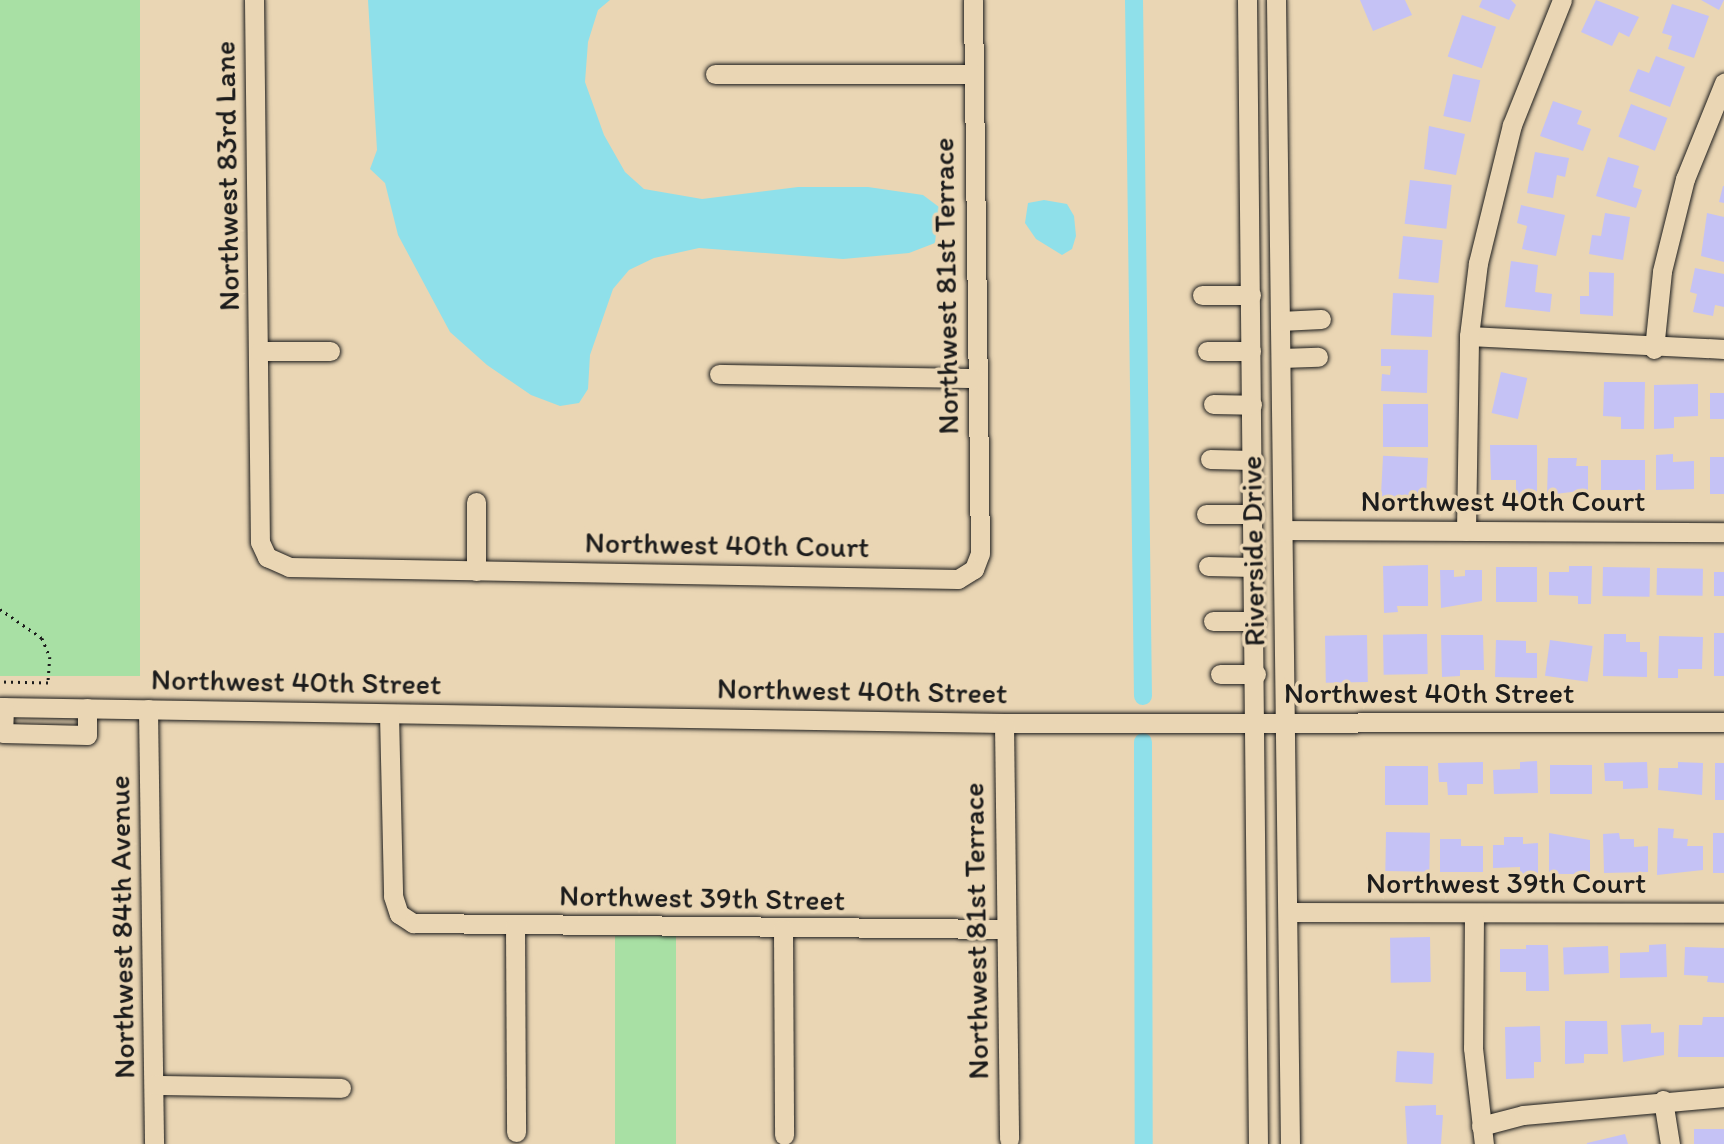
<!DOCTYPE html>
<html>
<head>
<meta charset="utf-8">
<style>
	body { margin:0 }
	#map { position:relative; width:1724px; height:1144px; overflow:hidden; background:#ead6b4; font-family:Itim,sans-serif }
	div>[style] { position:absolute }
	.green>* { inset:0; background:#a8e0a4; transform-origin:0 0 }
	.water>* { inset:0; background:#8fe0ea }
	.canal>* { height:18px; margin:-9px; padding:0 9px; transform-origin:9px; border-radius:9px; background:#8fe0ea }
	.building>* { inset:0; background:#c5c2f5; transform-origin:0 0 }
	.path>* { height:2.5px; margin-top:-1.25px; transform-origin:0; background:repeating-linear-gradient(90deg,#1c1c1c 0 2px,transparent 0 7px) }
	.roads { filter:drop-shadow(0 0 2px #1c1c1c) drop-shadow(0 0 2px #1c1c1c) }
	.minor>* { height:19px; margin:-9.5px; padding:0 9.5px; transform-origin:9.5px; border-radius:9.5px; background:#ead6b4 }
	span { translate:-50% -50%; white-space:nowrap; text-align:center; line-height:1.15; -webkit-text-stroke:7px #ead6b4; paint-order:stroke }
	.street-label { font-size:30px; color:#1c1c1c }
</style>
</head>
<body>
<div id="map">
	<div class="green">
		<div style="left:0;top:0;width:140px;height:676px"></div>
		<div style="left:615px;top:936px;width:61px;height:208px"></div>
	</div>
	<div class="water">
		<div style="clip-path:polygon(368px 0,610px 0,598px 10px,588px 42px,585px 82px,604px 135px,625px 172px,644px 189px,702px 199px,798px 187px,868px 187px,923px 195px,939px 207px,935px 243px,909px 253px,843px 259px,699px 248px,654px 258px,629px 270px,613px 289px,590px 355px,588px 389px,579px 403px,560px 406px,531px 395px,487px 365px,450px 332px,398px 235px,385px 183px,370px 169px,377px 150px)"></div>
		<div style="clip-path:polygon(1044px 200px,1067px 204px,1074px 216px,1076px 236px,1072px 249px,1062px 255px,1036px 239px,1025px 223px,1028px 203px)"></div>
	</div>
	<div class="canal">
		<div style="left:1134px;top:0;width:696px;rotate:89.26deg"></div>
		<div style="left:1143px;top:742px;width:402px;rotate:89.9deg"></div>
	</div>
	<div class="building">
		<div style="clip-path:polygon(1360px 0,1405px 0,1412px 15px,1373px 31px)"></div>
		<div style="clip-path:polygon(1482px 0,1511px 0,1516px 5px,1509px 20px,1479px 7px)"></div>
		<div style="clip-path:polygon(1596px 0,1639px 17px,1629px 37px,1619px 32px,1612px 46px,1581px 32px)"></div>
		<div style="clip-path:polygon(1701px 0,1724px 0,1719px 10px)"></div>
		<div style="clip-path:polygon(1672px 4px,1709px 16px,1694px 58px,1668px 49px,1672px 36px,1662px 33px)"></div>
		<div style="left:1462px;top:15px;width:36px;height:44px;rotate:19deg"></div>
		<div style="clip-path:polygon(1656px 56px,1685px 67px,1670px 107px,1629px 91px,1638px 69px,1649px 73px)"></div>
		<div style="left:1453px;top:74px;width:28px;height:43px;rotate:13deg"></div>
		<div style="clip-path:polygon(1553px 101px,1582px 111px,1577px 124px,1591px 129px,1583px 151px,1540px 136px)"></div>
		<div style="left:1631px;top:104px;width:39px;height:35px;rotate:21deg"></div>
		<div style="clip-path:polygon(1429px 126px,1465px 134px,1456px 175px,1424px 169px)"></div>
		<div style="clip-path:polygon(1535px 152px,1569px 158px,1565px 177px,1557px 175px,1553px 198px,1527px 193px)"></div>
		<div style="clip-path:polygon(1608px 157px,1639px 166px,1633px 187px,1642px 190px,1636px 208px,1596px 196px)"></div>
		<div style="left:1410px;top:180px;width:42px;height:44px;rotate:7deg"></div>
		<div style="clip-path:polygon(1723px 186px,1724px 186px,1724px 203px,1719px 202px)"></div>
		<div style="clip-path:polygon(1521px 205px,1565px 215px,1556px 256px,1522px 249px,1527px 226px,1517px 223px)"></div>
		<div style="clip-path:polygon(1605px 213px,1630px 217px,1623px 260px,1589px 254px,1592px 235px,1601px 236px)"></div>
		<div style="clip-path:polygon(1707px 213px,1724px 217px,1724px 262px,1701px 256px)"></div>
		<div style="left:1403px;top:236px;width:40px;height:43px;rotate:6deg"></div>
		<div style="clip-path:polygon(1511px 261px,1538px 265px,1535px 292px,1552px 294px,1550px 312px,1505px 307px)"></div>
		<div style="clip-path:polygon(1695px 268px,1724px 274px,1724px 307px,1715px 305px,1713px 316px,1693px 312px,1697px 294px,1690px 292px)"></div>
		<div style="clip-path:polygon(1589px 272px,1614px 273px,1613px 316px,1580px 314px,1580px 296px,1589px 296px)"></div>
		<div style="left:1393px;top:293px;width:41px;height:42px;rotate:3deg"></div>
		<div style="clip-path:polygon(1381px 349px,1428px 350px,1427px 393px,1381px 391px,1382px 374px,1390px 375px,1391px 366px,1381px 366px)"></div>
		<div style="left:1501px;top:372px;width:27px;height:42px;rotate:13deg"></div>
		<div style="clip-path:polygon(1604px 382px,1645px 382px,1644px 429px,1621px 429px,1621px 417px,1603px 416px)"></div>
		<div style="clip-path:polygon(1698px 384px,1698px 416px,1674px 417px,1674px 428px,1654px 429px,1654px 385px)"></div>
		<div style="left:1710px;top:393px;width:14px;height:26px"></div>
		<div style="left:1383px;top:404px;width:45px;height:43px"></div>
		<div style="clip-path:polygon(1490px 445px,1537px 445px,1537px 497px,1516px 498px,1516px 480px,1491px 480px)"></div>
		<div style="clip-path:polygon(1673px 454px,1673px 462px,1694px 461px,1694px 489px,1656px 490px,1656px 455px)"></div>
		<div style="left:1710px;top:457px;width:14px;height:37px"></div>
		<div style="left:1428px;top:458px;width:42px;height:45px;rotate:93deg"></div>
		<div style="clip-path:polygon(1548px 458px,1577px 458px,1576px 466px,1588px 466px,1588px 490px,1547px 495px)"></div>
		<div style="left:1601px;top:460px;width:44px;height:30px"></div>
		<div style="clip-path:polygon(1428px 565px,1428px 606px,1397px 606px,1398px 612px,1384px 613px,1383px 566px)"></div>
		<div style="clip-path:polygon(1569px 566px,1592px 566px,1591px 604px,1578px 604px,1578px 596px,1549px 595px,1549px 572px,1569px 572px)"></div>
		<div style="left:1496px;top:567px;width:41px;height:35px"></div>
		<div style="left:1603px;top:567px;width:47px;height:29px;rotate:1deg"></div>
		<div style="left:1657px;top:568px;width:46px;height:27px;rotate:1deg"></div>
		<div style="clip-path:polygon(1440px 570px,1454px 570px,1454px 577px,1465px 576px,1465px 570px,1482px 570px,1482px 601px,1441px 608px)"></div>
		<div style="left:1724px;top:572px;width:24px;height:10px;rotate:90deg"></div>
		<div style="left:1714px;top:633px;width:10px;height:43px"></div>
		<div style="left:1427px;top:634px;width:40px;height:44px;rotate:89deg"></div>
		<div style="clip-path:polygon(1604px 634px,1626px 634px,1626px 642px,1640px 642px,1640px 652px,1647px 652px,1647px 677px,1603px 676px)"></div>
		<div style="left:1367px;top:635px;width:47px;height:42px;rotate:89deg"></div>
		<div style="clip-path:polygon(1441px 635px,1483px 635px,1484px 670px,1460px 670px,1460px 676px,1442px 677px)"></div>
		<div style="clip-path:polygon(1659px 636px,1703px 637px,1702px 669px,1678px 669px,1678px 678px,1658px 678px)"></div>
		<div style="clip-path:polygon(1496px 640px,1526px 641px,1526px 653px,1537px 653px,1537px 678px,1495px 677px)"></div>
		<div style="left:1550px;top:640px;width:43px;height:36px;rotate:8deg"></div>
		<div style="clip-path:polygon(1537px 761px,1538px 793px,1494px 794px,1493px 770px,1520px 769px,1520px 762px)"></div>
		<div style="clip-path:polygon(1483px 762px,1483px 784px,1467px 784px,1467px 795px,1448px 795px,1447px 782px,1439px 782px,1438px 763px)"></div>
		<div style="clip-path:polygon(1647px 762px,1648px 788px,1623px 789px,1623px 781px,1605px 781px,1604px 763px)"></div>
		<div style="clip-path:polygon(1678px 762px,1703px 763px,1702px 795px,1658px 790px,1659px 768px,1678px 768px)"></div>
		<div style="left:1715px;top:763px;width:9px;height:37px"></div>
		<div style="left:1550px;top:765px;width:42px;height:29px"></div>
		<div style="left:1385px;top:766px;width:43px;height:39px"></div>
		<div style="clip-path:polygon(1658px 828px,1674px 829px,1673px 838px,1688px 839px,1687px 846px,1703px 846px,1703px 870px,1657px 875px)"></div>
		<div style="left:1386px;top:832px;width:44px;height:39px;rotate:1deg"></div>
		<div style="clip-path:polygon(1549px 833px,1590px 840px,1590px 874px,1549px 874px)"></div>
		<div style="clip-path:polygon(1619px 833px,1620px 839px,1634px 839px,1634px 847px,1648px 846px,1648px 872px,1604px 873px,1603px 834px)"></div>
		<div style="left:1713px;top:833px;width:11px;height:40px"></div>
		<div style="clip-path:polygon(1504px 837px,1523px 837px,1523px 844px,1538px 843px,1538px 875px,1520px 876px,1520px 867px,1493px 868px,1493px 845px,1504px 845px)"></div>
		<div style="clip-path:polygon(1440px 839px,1461px 839px,1461px 846px,1483px 846px,1483px 872px,1440px 872px)"></div>
		<div style="left:1430px;top:937px;width:45px;height:40px;rotate:89deg"></div>
		<div style="clip-path:polygon(1666px 944px,1667px 977px,1620px 978px,1620px 953px,1649px 952px,1649px 945px)"></div>
		<div style="clip-path:polygon(1526px 945px,1548px 945px,1549px 991px,1526px 991px,1526px 972px,1500px 972px,1500px 949px,1526px 949px)"></div>
		<div style="left:1608px;top:946px;width:27px;height:45px;rotate:88deg"></div>
		<div style="clip-path:polygon(1685px 947px,1724px 948px,1724px 983px,1707px 982px,1708px 976px,1684px 975px)"></div>
		<div style="clip-path:polygon(1703px 1017px,1724px 1017px,1724px 1057px,1678px 1057px,1679px 1025px,1702px 1025px)"></div>
		<div style="clip-path:polygon(1565px 1021px,1607px 1021px,1608px 1054px,1584px 1054px,1584px 1063px,1565px 1064px)"></div>
		<div style="clip-path:polygon(1651px 1024px,1651px 1033px,1664px 1032px,1664px 1055px,1623px 1062px,1621px 1025px)"></div>
		<div style="clip-path:polygon(1540px 1026px,1541px 1062px,1534px 1062px,1534px 1078px,1506px 1079px,1505px 1027px)"></div>
		<div style="left:1397px;top:1051px;width:37px;height:31px;rotate:3deg"></div>
		<div style="clip-path:polygon(1436px 1105px,1436px 1115px,1443px 1115px,1441px 1144px,1407px 1144px,1405px 1106px)"></div>
		<div style="left:1724px;top:1129px;width:15px;height:30px;rotate:90deg"></div>
		<div style="clip-path:polygon(1625px 1134px,1628px 1144px,1587px 1144px,1587px 1143px)"></div>
	</div>
	<div class="path">
		<div style="left:0;top:609px;width:51px;rotate:34.6deg"></div>
		<div style="left:42px;top:638px;width:21px;rotate:67deg"></div>
		<div style="left:50px;top:657px;width:26px;rotate:94deg"></div>
		<div style="left:48px;top:683px;width:48px;rotate:-178.8deg"></div>
	</div>
	<div class="roads">
		<div class="minor">
			<div style="left:254px;top:0;width:542px;rotate:89.37deg"></div>
			<div style="left:260px;top:542px;width:17px;rotate:65deg"></div>
			<div style="left:267px;top:557px;width:24px;rotate:24deg"></div>
			<div style="left:289px;top:567px;width:669px;rotate:1.03deg"></div>
			<div style="left:958px;top:579px;width:19px;rotate:-32deg"></div>
			<div style="left:974px;top:569px;width:17px;rotate:-69deg"></div>
			<div style="left:980px;top:553px;width:553px;rotate:-90.73deg"></div>
			<div style="left:1247px;top:0;width:1144px;rotate:89.45deg"></div>
			<div style="left:1276px;top:0;width:1144px;rotate:89.3deg"></div>
			<div style="left:715px;top:74px;width:259px"></div>
			<div style="left:1202px;top:295px;width:49px"></div>
			<div style="left:1280px;top:321px;width:41px;rotate:-2.8deg"></div>
			<div style="left:1469px;top:336px;width:255px;rotate:2.9deg"></div>
			<div style="left:1654px;top:349px;width:78px;rotate:-84.1deg"></div>
			<div style="left:1662px;top:271px;width:95px;rotate:-76deg"></div>
			<div style="left:1685px;top:179px;width:104px;rotate:-67.9deg"></div>
			<div style="left:260px;top:351px;width:70px"></div>
			<div style="left:1207px;top:351px;width:44px"></div>
			<div style="left:1281px;top:358px;width:37px;rotate:-2deg"></div>
			<div style="left:719px;top:374px;width:256px;rotate:0.9deg"></div>
			<div style="left:1213px;top:404px;width:39px;rotate:1deg"></div>
			<div style="left:1210px;top:459px;width:43px;rotate:1.3deg"></div>
			<div style="left:476px;top:502px;width:69px;rotate:90deg"></div>
			<div style="left:1206px;top:514px;width:47px"></div>
			<div style="left:1283px;top:530px;width:441px;rotate:0.3deg"></div>
			<div style="left:1466px;top:531px;width:195px;rotate:-89.1deg"></div>
			<div style="left:1469px;top:336px;width:74px;rotate:-83deg"></div>
			<div style="left:1478px;top:263px;width:142px;rotate:-76.2deg"></div>
			<div style="left:1512px;top:125px;width:135px;rotate:-68.2deg"></div>
			<div style="left:1208px;top:566px;width:46px;rotate:1.2deg"></div>
			<div style="left:1213px;top:621px;width:42px"></div>
			<div style="left:1220px;top:674px;width:36px"></div>
			<div style="left:0;top:707px;width:1004px;rotate:0.91deg"></div>
			<div style="left:1004px;top:723px;width:720px;rotate:-0.08deg"></div>
			<div style="left:4px;top:707px;width:26px;rotate:92deg"></div>
			<div style="left:3px;top:733px;width:84px;rotate:1.4deg"></div>
			<div style="left:87px;top:735px;width:27px;rotate:-90deg"></div>
			<div style="left:148px;top:709px;width:435px;rotate:89.2deg"></div>
			<div style="left:389px;top:714px;width:182px;rotate:88.7deg"></div>
			<div style="left:393px;top:896px;width:19px;rotate:72deg"></div>
			<div style="left:399px;top:914px;width:17px;rotate:33deg"></div>
			<div style="left:413px;top:923px;width:593px;rotate:0.58deg"></div>
			<div style="left:1004px;top:723px;width:416px;rotate:89.3deg"></div>
			<div style="left:1288px;top:912px;width:436px;rotate:0.1deg"></div>
			<div style="left:1474px;top:913px;width:135px;rotate:90.4deg"></div>
			<div style="left:1473px;top:1048px;width:97px;rotate:83.5deg"></div>
			<div style="left:515px;top:926px;width:206px;rotate:89.7deg"></div>
			<div style="left:783px;top:929px;width:206px;rotate:89.7deg"></div>
			<div style="left:154px;top:1085px;width:187px;rotate:0.9deg"></div>
			<div style="left:1663px;top:1100px;width:45px;rotate:81deg"></div>
			<div style="left:1481px;top:1126px;width:43px;rotate:-14.7deg"></div>
			<div style="left:1523px;top:1115px;width:202px;rotate:-5.1deg"></div>
		</div>
	</div>
	<div class="street-label">
		<span style="left:227px;top:176px;rotate:-91deg">Northwest 83rd Lane</span>
		<span style="left:946px;top:286px;rotate:-91deg">Northwest 81st Terrace</span>
		<span style="left:1503px;top:501px">Northwest 40th Court</span>
		<span style="left:727px;top:545px;rotate:1deg">Northwest 40th Court</span>
		<span style="left:1253px;top:551px;rotate:-91deg">Riverside Drive</span>
		<span style="left:296px;top:682px;rotate:1deg">Northwest 40th Street</span>
		<span style="left:862px;top:691px;rotate:1deg">Northwest 40th Street</span>
		<span style="left:1429px;top:693px">Northwest 40th Street</span>
		<span style="left:1506px;top:883px">Northwest 39th Court</span>
		<span style="left:702px;top:898px;rotate:1deg">Northwest 39th Street</span>
		<span style="left:122px;top:927px;rotate:-91deg">Northwest 84th Avenue</span>
		<span style="left:976px;top:931px;rotate:-91deg">Northwest 81st Terrace</span>
	</div>
</div>
</body>
</html>
